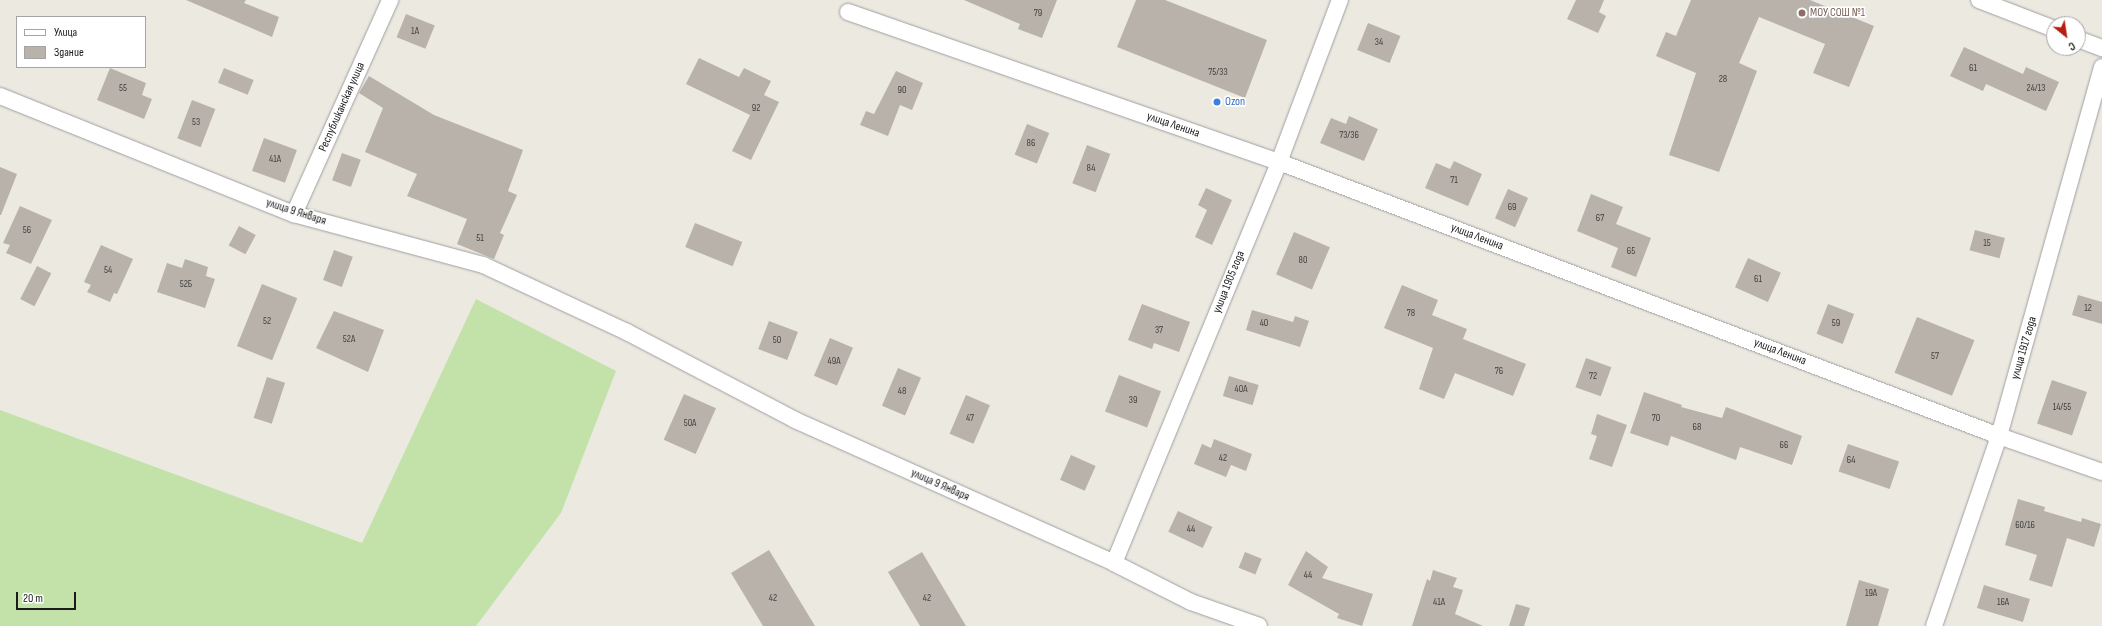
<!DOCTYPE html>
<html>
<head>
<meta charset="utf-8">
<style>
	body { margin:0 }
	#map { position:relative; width:2102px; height:626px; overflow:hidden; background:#ece9e1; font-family:"Sofia Sans Condensed",sans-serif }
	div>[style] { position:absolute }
	.grass>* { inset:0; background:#c2e2aa }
	.building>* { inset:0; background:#b8b2ab; transform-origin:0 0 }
	.roads { filter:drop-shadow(0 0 1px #9f9f9f) drop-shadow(0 0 1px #9f9f9f) }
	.street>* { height:16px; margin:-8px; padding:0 8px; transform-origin:8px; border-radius:8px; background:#fff }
	.dots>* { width:11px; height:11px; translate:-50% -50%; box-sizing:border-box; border:2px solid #fff; border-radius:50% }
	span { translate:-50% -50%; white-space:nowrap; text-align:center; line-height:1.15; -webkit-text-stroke:3.5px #fff; paint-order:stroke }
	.number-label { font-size:10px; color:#42413f }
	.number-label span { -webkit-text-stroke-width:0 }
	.education-label { font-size:12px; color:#785e54 }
	.left { translate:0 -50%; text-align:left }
	.shop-label { font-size:12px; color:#366cbe }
	.street-label { font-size:12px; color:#1b1b1b }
	.legend { position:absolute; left:16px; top:16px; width:130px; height:52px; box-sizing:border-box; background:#fff; border:1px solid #a4a4a4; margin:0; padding:5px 7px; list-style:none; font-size:12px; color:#1b1b1b }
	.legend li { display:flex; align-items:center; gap:8px; height:20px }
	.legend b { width:20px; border:1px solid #a4a4a4 }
	.north { position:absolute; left:2046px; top:16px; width:40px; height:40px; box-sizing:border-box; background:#fff; border:1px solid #a4a4a4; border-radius:50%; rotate:150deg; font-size:11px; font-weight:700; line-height:16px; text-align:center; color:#1b1b1b }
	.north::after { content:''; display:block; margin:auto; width:14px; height:18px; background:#b51d11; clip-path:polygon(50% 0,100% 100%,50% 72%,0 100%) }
	.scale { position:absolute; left:16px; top:592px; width:60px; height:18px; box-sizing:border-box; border:2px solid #1b1b1b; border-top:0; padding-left:5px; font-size:12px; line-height:14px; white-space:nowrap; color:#1b1b1b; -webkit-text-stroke:3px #fff; paint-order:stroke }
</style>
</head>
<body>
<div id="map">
	<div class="grass">
		<div style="clip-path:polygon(476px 299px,616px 371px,561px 513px,476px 626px,0 626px,0 410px,362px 543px)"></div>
	</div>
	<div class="building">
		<div style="clip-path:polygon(186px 0,246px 0,244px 3px,279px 17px,272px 37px)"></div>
		<div style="clip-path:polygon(964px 0,1057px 0,1042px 38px,1018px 29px,1020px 24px)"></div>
		<div style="clip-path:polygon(1136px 0,1165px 0,1267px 40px,1245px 98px,1117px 47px)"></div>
		<div style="clip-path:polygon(1576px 0,1604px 0,1599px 12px,1606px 16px,1598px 33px,1567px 19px)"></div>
		<div style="clip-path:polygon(1691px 0,1810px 0,1874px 26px,1849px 87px,1813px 73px,1825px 44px,1759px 17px,1739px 63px,1757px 71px,1719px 172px,1669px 155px,1696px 73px,1656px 56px,1666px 32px,1676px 36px)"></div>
		<div style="left:406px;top:14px;width:31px;height:25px;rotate:22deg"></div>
		<div style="left:1368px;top:23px;width:35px;height:29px;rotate:22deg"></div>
		<div style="clip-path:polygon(1964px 47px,2023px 74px,2026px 67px,2059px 82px,2046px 111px,1986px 84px,1983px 91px,1950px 76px)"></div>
		<div style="clip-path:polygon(699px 58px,739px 77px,744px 68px,771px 81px,764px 95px,779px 102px,751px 160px,732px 151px,750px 115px,686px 84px)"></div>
		<div style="clip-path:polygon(110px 68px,146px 83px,142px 95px,152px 99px,144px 119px,97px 100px)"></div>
		<div style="left:224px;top:68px;width:32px;height:16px;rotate:22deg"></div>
		<div style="clip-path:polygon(896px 71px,923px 83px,912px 110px,900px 105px,888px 136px,860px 125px,866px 111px,874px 114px)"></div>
		<div style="clip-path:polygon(369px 76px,434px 115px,523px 150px,508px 191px,517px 195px,500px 233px,504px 235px,494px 259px,457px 244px,467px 219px,407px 196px,417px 174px,365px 152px,383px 108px,359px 93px)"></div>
		<div style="left:192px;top:100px;width:25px;height:41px;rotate:21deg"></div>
		<div style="clip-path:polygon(1349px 116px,1378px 129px,1364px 161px,1320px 143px,1331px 118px,1346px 124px)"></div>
		<div style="left:1027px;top:124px;width:24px;height:33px;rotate:22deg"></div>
		<div style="left:264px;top:138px;width:35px;height:35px;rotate:20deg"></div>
		<div style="left:1087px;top:145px;width:25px;height:41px;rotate:21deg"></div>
		<div style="left:342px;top:153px;width:20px;height:29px;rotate:20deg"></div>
		<div style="clip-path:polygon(1454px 161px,1482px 174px,1468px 206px,1425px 188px,1436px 163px,1450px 169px)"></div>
		<div style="clip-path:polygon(0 167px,17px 174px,1px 215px,0 215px)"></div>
		<div style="clip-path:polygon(1206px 188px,1232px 200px,1212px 245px,1195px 237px,1207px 210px,1198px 205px)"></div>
		<div style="left:1508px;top:189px;width:22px;height:32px;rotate:24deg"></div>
		<div style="clip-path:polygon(1591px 194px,1623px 207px,1616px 224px,1651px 238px,1636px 277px,1611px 267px,1618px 248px,1577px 231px)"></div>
		<div style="clip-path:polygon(20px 206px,52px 220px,31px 264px,6px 253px,10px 245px,3px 243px)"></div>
		<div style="left:695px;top:223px;width:51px;height:26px;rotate:22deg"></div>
		<div style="left:239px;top:226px;width:19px;height:22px;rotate:28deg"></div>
		<div style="left:1975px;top:230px;width:31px;height:21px;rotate:15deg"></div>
		<div style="left:1294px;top:232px;width:39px;height:46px;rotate:23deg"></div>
		<div style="clip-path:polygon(101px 245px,133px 259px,117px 294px,114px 293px,110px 302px,87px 292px,91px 285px,84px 282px)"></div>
		<div style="left:334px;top:250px;width:20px;height:32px;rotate:20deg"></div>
		<div style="left:1748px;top:258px;width:36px;height:32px;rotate:24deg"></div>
		<div style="clip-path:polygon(185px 259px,208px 267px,206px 276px,215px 279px,205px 308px,157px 292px,167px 263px,182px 268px)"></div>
		<div style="left:37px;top:266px;width:16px;height:37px;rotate:27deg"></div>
		<div style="left:262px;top:284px;width:38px;height:67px;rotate:22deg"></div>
		<div style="clip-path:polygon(1402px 285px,1438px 300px,1432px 315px,1467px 329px,1463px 339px,1526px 364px,1513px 396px,1455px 373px,1444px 399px,1419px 389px,1433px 348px,1384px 328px)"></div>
		<div style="clip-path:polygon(2078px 295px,2102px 302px,2102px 324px,2072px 315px)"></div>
		<div style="clip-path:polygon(1142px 304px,1190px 322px,1179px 352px,1154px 343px,1152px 349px,1128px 340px)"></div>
		<div style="left:1828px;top:304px;width:28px;height:32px;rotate:21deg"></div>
		<div style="clip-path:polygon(1252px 310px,1293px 322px,1295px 316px,1309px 321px,1300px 347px,1246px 330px)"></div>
		<div style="clip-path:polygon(334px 311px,384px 330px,368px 372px,316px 348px)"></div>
		<div style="left:1917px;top:317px;width:62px;height:60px;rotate:22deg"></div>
		<div style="left:769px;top:321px;width:31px;height:30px;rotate:21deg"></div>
		<div style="left:830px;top:338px;width:25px;height:41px;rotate:23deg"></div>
		<div style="left:1586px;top:358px;width:27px;height:31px;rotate:20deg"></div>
		<div style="left:898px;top:368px;width:25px;height:41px;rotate:23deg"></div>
		<div style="left:1119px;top:375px;width:45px;height:39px;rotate:21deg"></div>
		<div style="left:1229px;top:376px;width:31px;height:21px;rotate:17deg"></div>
		<div style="left:267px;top:377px;width:19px;height:43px;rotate:18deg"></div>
		<div style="left:2052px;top:380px;width:37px;height:46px;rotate:19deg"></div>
		<div style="clip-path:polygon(1644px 392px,1682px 405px,1681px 407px,1722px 418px,1726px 407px,1802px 436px,1792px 465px,1740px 447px,1736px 460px,1671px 436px,1668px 446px,1630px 433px)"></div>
		<div style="left:684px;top:394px;width:35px;height:50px;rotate:24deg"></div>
		<div style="left:966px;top:395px;width:26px;height:42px;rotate:23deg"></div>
		<div style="clip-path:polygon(1597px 414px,1627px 425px,1612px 467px,1589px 459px,1597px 436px,1591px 434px)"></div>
		<div style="clip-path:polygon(1214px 439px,1252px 454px,1246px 471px,1231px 465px,1226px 477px,1194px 464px,1202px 444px,1211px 448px)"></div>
		<div style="left:1848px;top:444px;width:54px;height:29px;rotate:19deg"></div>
		<div style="left:1071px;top:455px;width:27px;height:27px;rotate:24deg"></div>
		<div style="clip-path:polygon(2018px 499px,2045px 507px,2044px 511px,2081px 522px,2082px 518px,2101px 524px,2094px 547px,2067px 538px,2052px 587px,2029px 580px,2037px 555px,2005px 545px)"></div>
		<div style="left:1178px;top:511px;width:38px;height:23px;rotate:25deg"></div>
		<div style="clip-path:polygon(769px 550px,815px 626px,763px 626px,731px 573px)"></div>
		<div style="clip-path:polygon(1306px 551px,1328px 567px,1322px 578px,1373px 594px,1362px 626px,1337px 618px,1339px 614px,1288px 585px)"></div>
		<div style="clip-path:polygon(922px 552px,966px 626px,920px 626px,888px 572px)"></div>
		<div style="left:1245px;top:552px;width:18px;height:17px;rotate:22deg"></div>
		<div style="clip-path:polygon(1433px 570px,1457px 578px,1453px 587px,1463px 590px,1455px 614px,1483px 626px,1412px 626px,1427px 579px,1430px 581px)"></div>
		<div style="clip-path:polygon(1859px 580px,1889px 589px,1878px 626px,1846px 626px)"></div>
		<div style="left:1984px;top:585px;width:48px;height:24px;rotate:17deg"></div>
		<div style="clip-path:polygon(1516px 604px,1530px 608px,1524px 626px,1509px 626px)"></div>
	</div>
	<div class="roads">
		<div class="street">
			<div style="left:1979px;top:0;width:80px;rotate:21.1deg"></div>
			<div style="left:848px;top:12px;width:456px;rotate:19.2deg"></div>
			<div style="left:1279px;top:162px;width:770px;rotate:20.83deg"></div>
			<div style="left:1999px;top:436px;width:109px;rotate:19.3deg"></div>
			<div style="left:2078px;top:39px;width:26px;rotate:21deg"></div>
			<div style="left:0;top:96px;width:317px;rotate:21.9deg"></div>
			<div style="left:294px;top:214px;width:196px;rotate:15.1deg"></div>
			<div style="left:483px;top:265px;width:159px;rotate:25deg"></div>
			<div style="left:627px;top:332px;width:190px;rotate:27.6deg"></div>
			<div style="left:795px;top:420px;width:350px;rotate:24.1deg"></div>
			<div style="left:1114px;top:563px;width:86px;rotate:26.9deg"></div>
			<div style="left:1191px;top:602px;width:72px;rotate:19.4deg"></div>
			<div style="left:294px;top:214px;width:235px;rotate:-65.8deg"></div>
			<div style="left:1114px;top:563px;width:434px;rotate:-67.6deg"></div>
			<div style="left:1279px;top:162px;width:173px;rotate:-69.4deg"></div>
			<div style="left:1934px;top:626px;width:201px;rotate:-71.1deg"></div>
			<div style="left:1999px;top:436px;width:383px;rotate:-74.4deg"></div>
		</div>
	</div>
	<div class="dots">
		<div style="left:1802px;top:13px;background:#8d6e63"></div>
		<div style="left:1217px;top:102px;background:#3f7fe0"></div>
	</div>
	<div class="number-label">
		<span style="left:1038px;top:14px">79</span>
		<span style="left:415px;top:32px">1А</span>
		<span style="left:1379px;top:43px">34</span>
		<span style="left:1973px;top:69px">61</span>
		<span style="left:1218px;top:73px">75/33</span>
		<span style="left:1723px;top:80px">28</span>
		<span style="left:123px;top:89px">55</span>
		<span style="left:2036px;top:89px">24/13</span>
		<span style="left:902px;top:91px">90</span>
		<span style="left:756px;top:109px">92</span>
		<span style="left:196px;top:123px">53</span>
		<span style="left:1349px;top:136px">73/36</span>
		<span style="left:1031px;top:144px">86</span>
		<span style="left:275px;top:160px">41А</span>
		<span style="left:1091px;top:169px">84</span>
		<span style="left:1454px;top:181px">71</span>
		<span style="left:1512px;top:208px">69</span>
		<span style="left:1600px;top:219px">67</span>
		<span style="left:27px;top:231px">56</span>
		<span style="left:480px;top:239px">51</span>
		<span style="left:1987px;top:244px">15</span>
		<span style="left:1631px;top:252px">65</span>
		<span style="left:1303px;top:261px">80</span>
		<span style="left:108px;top:271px">54</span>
		<span style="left:1758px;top:280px">61</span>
		<span style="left:186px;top:285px">52Б</span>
		<span style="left:2088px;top:309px">12</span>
		<span style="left:1411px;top:314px">78</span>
		<span style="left:267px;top:322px">52</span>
		<span style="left:1264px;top:324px">40</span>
		<span style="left:1836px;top:324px">59</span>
		<span style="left:1159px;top:331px">37</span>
		<span style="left:349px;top:340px">52А</span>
		<span style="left:777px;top:341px">50</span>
		<span style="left:1935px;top:357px">57</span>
		<span style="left:834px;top:362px">49А</span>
		<span style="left:1499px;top:372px">76</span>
		<span style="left:1593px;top:377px">72</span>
		<span style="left:1241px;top:390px">40А</span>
		<span style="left:902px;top:392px">48</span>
		<span style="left:1133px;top:401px">39</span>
		<span style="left:2062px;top:408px">14/55</span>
		<span style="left:970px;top:419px">47</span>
		<span style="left:1656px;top:419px">70</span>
		<span style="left:690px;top:424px">50А</span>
		<span style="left:1697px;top:428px">68</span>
		<span style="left:1784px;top:446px">66</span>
		<span style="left:1223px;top:459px">42</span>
		<span style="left:1851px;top:461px">64</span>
		<span style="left:2025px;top:526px">60/16</span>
		<span style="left:1191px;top:530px">44</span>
		<span style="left:1308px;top:576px">44</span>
		<span style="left:1871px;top:594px">19А</span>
		<span style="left:773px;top:599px">42</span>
		<span style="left:927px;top:599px">42</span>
		<span style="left:1439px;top:603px">41А</span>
		<span style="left:2003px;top:603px">16А</span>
	</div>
	<div class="education-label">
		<span class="left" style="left:1810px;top:13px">МОУ СОШ №1</span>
	</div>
	<div class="shop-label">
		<span class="left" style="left:1225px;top:102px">Ozon</span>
	</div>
	<div class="street-label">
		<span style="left:342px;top:107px;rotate:-66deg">Республиканская улица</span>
		<span style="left:1173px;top:125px;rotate:19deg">улица Ленина</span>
		<span style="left:296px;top:212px;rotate:18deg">улица 9 Января</span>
		<span style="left:1477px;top:237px;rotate:21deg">улица Ленина</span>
		<span style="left:1229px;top:282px;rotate:-68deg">улица 1905 года</span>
		<span style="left:2024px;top:348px;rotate:-74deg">улица 1917 года</span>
		<span style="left:1780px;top:352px;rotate:21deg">улица Ленина</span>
		<span style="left:940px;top:485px;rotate:24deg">улица 9 Января</span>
	</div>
	<ul class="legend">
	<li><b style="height:5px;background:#fff"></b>Улица</li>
	<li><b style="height:11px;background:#b8b2ab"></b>Здание</li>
	</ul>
	<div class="north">С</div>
	<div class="scale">20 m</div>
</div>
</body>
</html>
